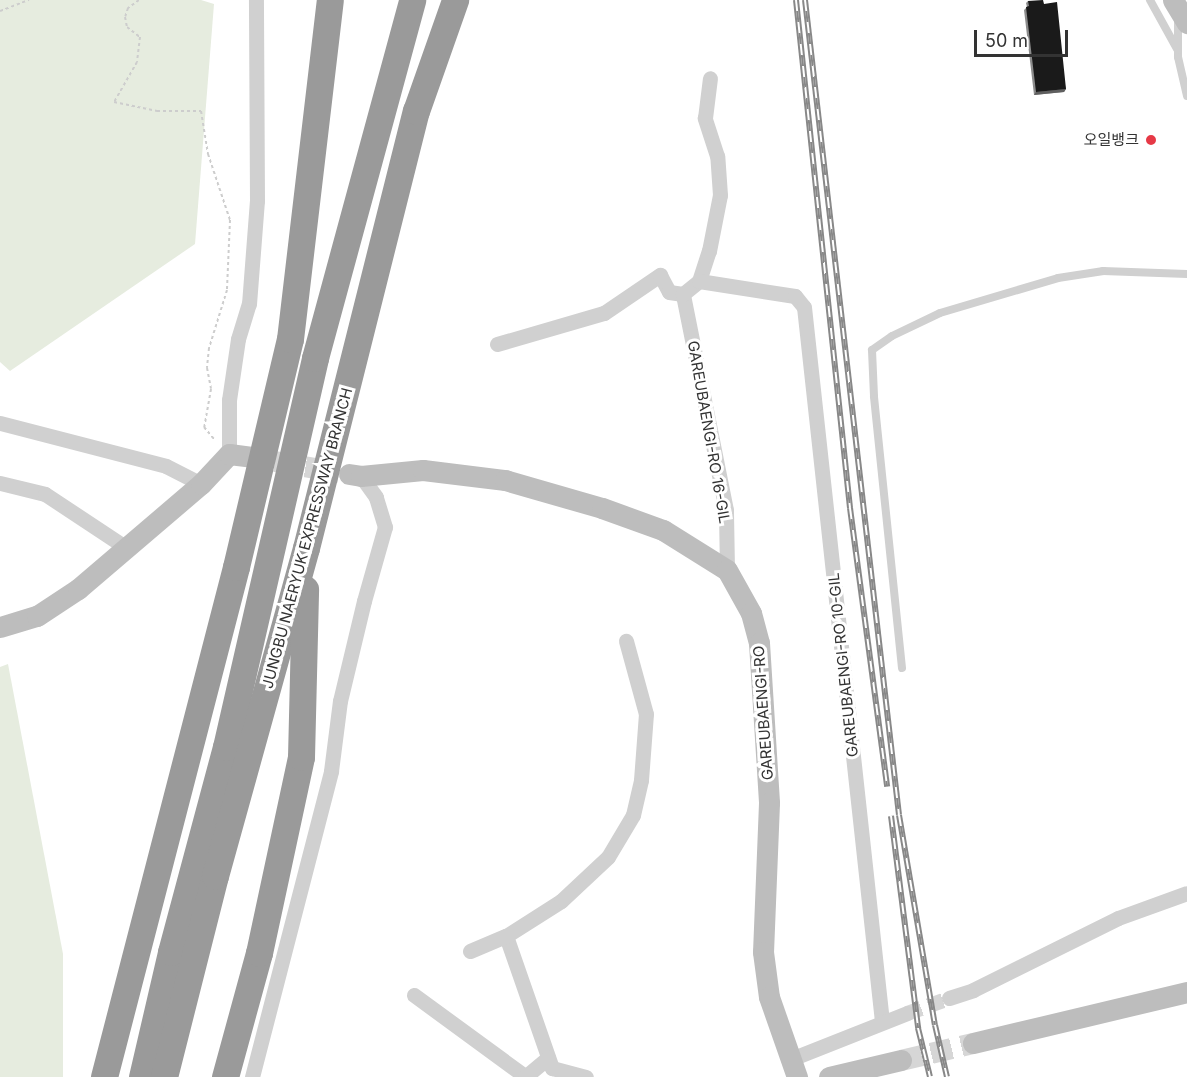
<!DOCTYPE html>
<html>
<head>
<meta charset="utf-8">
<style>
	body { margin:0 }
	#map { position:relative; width:1187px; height:1077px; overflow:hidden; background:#fff; font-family:Inter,"Noto Sans KR",sans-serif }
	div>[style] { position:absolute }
	.green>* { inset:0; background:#e6ecdf }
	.street-tunnel>* { height:15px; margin-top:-7.5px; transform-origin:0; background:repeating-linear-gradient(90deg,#d6d6d6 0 15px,transparent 0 23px) }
	.secondary-tunnel>* { height:21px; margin-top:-10.5px; transform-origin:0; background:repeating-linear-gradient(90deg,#d6d6d6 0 21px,transparent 0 31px) }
	.path>* { height:2px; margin-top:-1px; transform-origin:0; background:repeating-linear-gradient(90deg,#cdcdcd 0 3px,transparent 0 6px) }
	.lane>* { height:8px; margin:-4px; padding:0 4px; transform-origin:4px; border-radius:4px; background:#d0d0d0 }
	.street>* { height:15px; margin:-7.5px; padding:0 7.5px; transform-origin:7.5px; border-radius:7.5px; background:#d0d0d0 }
	.secondary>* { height:21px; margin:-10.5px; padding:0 10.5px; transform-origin:10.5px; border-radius:10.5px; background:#bdbdbd }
	.highway>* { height:27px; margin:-13.5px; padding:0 13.5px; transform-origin:13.5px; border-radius:13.5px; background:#9a9a9a }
	.rail>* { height:6px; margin-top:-3px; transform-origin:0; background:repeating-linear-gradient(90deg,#fff 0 11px,#888 0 22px); box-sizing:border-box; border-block:2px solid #888 }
	.wall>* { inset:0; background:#8c8c8c }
	.shaded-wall>* { inset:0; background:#5f5f5f }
	.building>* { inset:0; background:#1a1a1a }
	.dots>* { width:16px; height:16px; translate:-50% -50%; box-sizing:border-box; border:3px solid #fff; border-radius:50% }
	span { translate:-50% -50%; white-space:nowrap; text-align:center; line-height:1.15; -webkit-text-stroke:6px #fff; paint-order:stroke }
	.poi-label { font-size:15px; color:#333 }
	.right { translate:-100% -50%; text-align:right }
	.street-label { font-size:15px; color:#333 }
	.scale { position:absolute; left:974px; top:30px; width:94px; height:27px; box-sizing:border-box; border:3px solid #333; border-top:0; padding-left:8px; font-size:18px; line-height:21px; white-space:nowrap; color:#333; -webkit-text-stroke:4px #fff; paint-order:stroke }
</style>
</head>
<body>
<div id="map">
	<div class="green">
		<div style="clip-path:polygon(0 0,201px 0,214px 4px,195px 244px,10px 371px,0 362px)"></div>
		<div style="clip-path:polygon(8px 664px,63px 954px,63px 1077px,0 1077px,0 667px)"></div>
	</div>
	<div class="street-tunnel">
		<div style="left:907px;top:1013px;width:45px;rotate:-19.7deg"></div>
	</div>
	<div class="secondary-tunnel">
		<div style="left:275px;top:461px;width:65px;rotate:9.8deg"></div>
		<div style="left:901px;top:1060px;width:74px;rotate:-13.3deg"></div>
	</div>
	<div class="path">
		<div style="left:139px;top:0;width:14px;rotate:144deg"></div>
		<div style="left:128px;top:8px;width:9px;rotate:108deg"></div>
		<div style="left:125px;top:17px;width:10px;rotate:79deg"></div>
		<div style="left:127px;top:27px;width:16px;rotate:38deg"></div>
		<div style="left:140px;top:37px;width:25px;rotate:97deg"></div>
		<div style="left:137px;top:62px;width:46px;rotate:119.9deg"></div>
		<div style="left:114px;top:102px;width:44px;rotate:11.8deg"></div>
		<div style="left:157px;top:111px;width:44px"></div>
		<div style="left:201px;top:111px;width:44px;rotate:80.8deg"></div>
		<div style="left:208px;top:154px;width:70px;rotate:71.6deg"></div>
		<div style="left:230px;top:220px;width:70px;rotate:92.5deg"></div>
		<div style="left:227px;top:290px;width:61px;rotate:107.2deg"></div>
		<div style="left:209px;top:348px;width:20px;rotate:96deg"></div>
		<div style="left:207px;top:368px;width:21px;rotate:79deg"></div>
		<div style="left:211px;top:389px;width:39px;rotate:100deg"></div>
		<div style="left:204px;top:427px;width:17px;rotate:50deg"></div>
		<div style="left:0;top:11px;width:31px;rotate:-21deg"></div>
	</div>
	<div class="lane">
		<div style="left:1150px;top:0;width:56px;rotate:61.1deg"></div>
		<div style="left:1178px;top:21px;width:36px;rotate:90deg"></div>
		<div style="left:1178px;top:57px;width:40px;rotate:77deg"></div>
		<div style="left:902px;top:668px;width:273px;rotate:-95.9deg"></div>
		<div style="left:874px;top:396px;width:46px;rotate:-92.5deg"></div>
		<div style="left:872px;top:350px;width:24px;rotate:-35deg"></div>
		<div style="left:892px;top:336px;width:53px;rotate:-25.6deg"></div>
		<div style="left:940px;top:313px;width:123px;rotate:-16.5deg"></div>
		<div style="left:1058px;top:278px;width:46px;rotate:-8.8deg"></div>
		<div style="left:1103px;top:271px;width:84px;rotate:2deg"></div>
	</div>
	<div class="street">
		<div style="left:699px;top:281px;width:32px;rotate:-72deg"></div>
		<div style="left:709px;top:251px;width:57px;rotate:-78.9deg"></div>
		<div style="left:720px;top:195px;width:39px;rotate:-94deg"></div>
		<div style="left:717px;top:156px;width:40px;rotate:-108deg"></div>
		<div style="left:705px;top:118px;width:40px;rotate:-82.9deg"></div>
		<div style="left:497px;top:344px;width:111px;rotate:-16.2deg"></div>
		<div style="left:604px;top:313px;width:68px;rotate:-34.2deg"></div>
		<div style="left:660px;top:275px;width:19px;rotate:62deg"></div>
		<div style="left:669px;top:292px;width:14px;rotate:8deg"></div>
		<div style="left:0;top:423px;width:171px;rotate:14.5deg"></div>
		<div style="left:166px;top:466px;width:39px;rotate:27deg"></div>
		<div style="left:229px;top:454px;width:54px;rotate:-90deg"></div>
		<div style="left:229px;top:400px;width:62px;rotate:-81.6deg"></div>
		<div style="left:238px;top:339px;width:37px;rotate:-73deg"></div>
		<div style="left:249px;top:304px;width:103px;rotate:-85.6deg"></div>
		<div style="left:257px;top:201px;width:201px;rotate:-90.3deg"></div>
		<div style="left:0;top:483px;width:46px;rotate:13.7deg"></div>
		<div style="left:45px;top:494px;width:96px;rotate:33.5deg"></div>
		<div style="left:727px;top:570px;width:60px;rotate:-91deg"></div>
		<div style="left:726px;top:510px;width:220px;rotate:-101.3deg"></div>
		<div style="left:683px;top:294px;width:21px;rotate:-39deg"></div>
		<div style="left:699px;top:281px;width:97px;rotate:8.9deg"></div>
		<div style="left:795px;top:296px;width:14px;rotate:51deg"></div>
		<div style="left:804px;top:307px;width:719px;rotate:83.77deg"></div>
		<div style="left:506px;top:936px;width:140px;rotate:70.8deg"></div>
		<div style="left:552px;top:1068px;width:35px;rotate:15deg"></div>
		<div style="left:470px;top:951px;width:39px;rotate:-23deg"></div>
		<div style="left:506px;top:936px;width:65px;rotate:-32.5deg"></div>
		<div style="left:561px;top:901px;width:64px;rotate:-43.1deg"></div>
		<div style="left:608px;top:857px;width:49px;rotate:-59.2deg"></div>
		<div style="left:633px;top:815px;width:36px;rotate:-77deg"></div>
		<div style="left:641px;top:780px;width:66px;rotate:-85.7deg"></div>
		<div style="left:646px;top:714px;width:76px;rotate:-105.3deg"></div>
		<div style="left:414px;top:995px;width:139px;rotate:36.2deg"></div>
		<div style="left:949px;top:998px;width:25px;rotate:-18deg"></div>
		<div style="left:973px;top:990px;width:162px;rotate:-26.4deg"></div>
		<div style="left:1118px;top:918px;width:73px;rotate:-19.9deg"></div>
		<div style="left:791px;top:1059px;width:125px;rotate:-21.6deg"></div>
		<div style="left:252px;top:1077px;width:316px;rotate:-75.5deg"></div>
		<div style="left:331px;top:771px;width:71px;rotate:-82.7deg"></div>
		<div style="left:340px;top:701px;width:103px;rotate:-76.5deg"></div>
		<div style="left:364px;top:601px;width:77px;rotate:-74.2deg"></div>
		<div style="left:385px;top:527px;width:31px;rotate:-107deg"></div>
		<div style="left:376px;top:497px;width:26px;rotate:-126deg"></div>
		<div style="left:525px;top:1077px;width:30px;rotate:-40deg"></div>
	</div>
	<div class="secondary">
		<div style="left:1173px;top:0;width:27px;rotate:59deg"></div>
		<div style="left:349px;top:474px;width:12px;rotate:9deg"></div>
		<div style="left:361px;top:476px;width:62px;rotate:-5.5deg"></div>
		<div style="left:423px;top:470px;width:83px;rotate:7deg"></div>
		<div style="left:505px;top:480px;width:101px;rotate:16.1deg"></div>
		<div style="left:602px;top:508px;width:65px;rotate:19.8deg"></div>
		<div style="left:663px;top:530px;width:75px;rotate:32deg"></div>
		<div style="left:727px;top:570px;width:49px;rotate:60.8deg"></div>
		<div style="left:751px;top:613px;width:31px;rotate:75deg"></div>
		<div style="left:759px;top:643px;width:160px;rotate:86.4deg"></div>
		<div style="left:769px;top:803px;width:149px;rotate:92.3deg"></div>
		<div style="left:763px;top:952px;width:45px;rotate:82.4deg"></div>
		<div style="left:769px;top:997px;width:85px;rotate:70.7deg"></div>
		<div style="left:0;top:627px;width:39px;rotate:-17deg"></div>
		<div style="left:37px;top:616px;width:49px;rotate:-33.4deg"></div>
		<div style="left:78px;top:589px;width:162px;rotate:-40.5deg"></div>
		<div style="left:201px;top:484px;width:41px;rotate:-47deg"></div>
		<div style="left:229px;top:454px;width:25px;rotate:7deg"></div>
		<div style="left:973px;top:1043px;width:220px;rotate:-13.4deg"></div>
		<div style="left:829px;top:1077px;width:74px;rotate:-13.3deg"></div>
	</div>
	<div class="highway">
		<div style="left:104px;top:1077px;width:527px;rotate:-75.49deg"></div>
		<div style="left:236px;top:567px;width:234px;rotate:-76.7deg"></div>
		<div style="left:290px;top:339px;width:341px;rotate:-83.3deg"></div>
		<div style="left:142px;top:1077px;width:128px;rotate:-76.9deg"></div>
		<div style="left:171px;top:952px;width:212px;rotate:-75deg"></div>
		<div style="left:226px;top:747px;width:399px;rotate:-77.1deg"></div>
		<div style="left:315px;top:358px;width:371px;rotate:-74.8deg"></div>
		<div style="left:164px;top:1077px;width:207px;rotate:-75.8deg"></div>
		<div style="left:215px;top:876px;width:340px;rotate:-74.5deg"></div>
		<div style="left:306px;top:548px;width:451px;rotate:-75.9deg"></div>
		<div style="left:416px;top:111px;width:118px;rotate:-70.6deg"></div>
		<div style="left:225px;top:1077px;width:129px;rotate:-74.7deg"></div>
		<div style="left:259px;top:953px;width:200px;rotate:-77.9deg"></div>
		<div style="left:301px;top:757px;width:168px;rotate:-88.6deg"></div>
	</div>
	<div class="rail">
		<div style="left:796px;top:0;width:511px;rotate:83.93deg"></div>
		<div style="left:850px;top:508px;width:281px;rotate:82.4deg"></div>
		<div style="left:805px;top:0;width:820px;rotate:83.42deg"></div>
		<div style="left:899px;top:815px;width:213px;rotate:80.3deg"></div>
		<div style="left:935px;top:1025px;width:53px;rotate:77deg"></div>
		<div style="left:891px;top:816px;width:214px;rotate:82.7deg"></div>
		<div style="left:918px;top:1028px;width:50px;rotate:76.2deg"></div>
	</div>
	<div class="wall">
		<div style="clip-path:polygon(1028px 1px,1044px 4px,1066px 89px,1064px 92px,1034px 95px,1024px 10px,1027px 7px,1026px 3px)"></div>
	</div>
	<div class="shaded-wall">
		<div style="clip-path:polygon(1066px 89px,1064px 92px,1034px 95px,1036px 92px)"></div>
	</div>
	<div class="building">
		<div style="clip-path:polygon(1043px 0,1044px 4px,1057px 2px,1066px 89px,1036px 92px,1026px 7px,1029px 6px,1028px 1px)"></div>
	</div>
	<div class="dots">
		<div style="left:1151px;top:140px;background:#e63946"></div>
	</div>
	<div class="poi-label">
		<span class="right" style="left:1139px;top:140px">오일뱅크</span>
	</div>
	<div class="street-label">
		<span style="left:709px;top:432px;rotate:80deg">GAREUBAENGI-RO 16-GIL</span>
		<span style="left:307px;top:538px;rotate:-75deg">JUNGBU NAERYUK EXPRESSWAY BRANCH</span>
		<span style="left:843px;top:665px;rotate:-96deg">GAREUBAENGI-RO 10-GIL</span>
		<span style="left:763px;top:713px;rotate:-94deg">GAREUBAENGI-RO</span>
	</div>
	<div class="scale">50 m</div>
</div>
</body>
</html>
